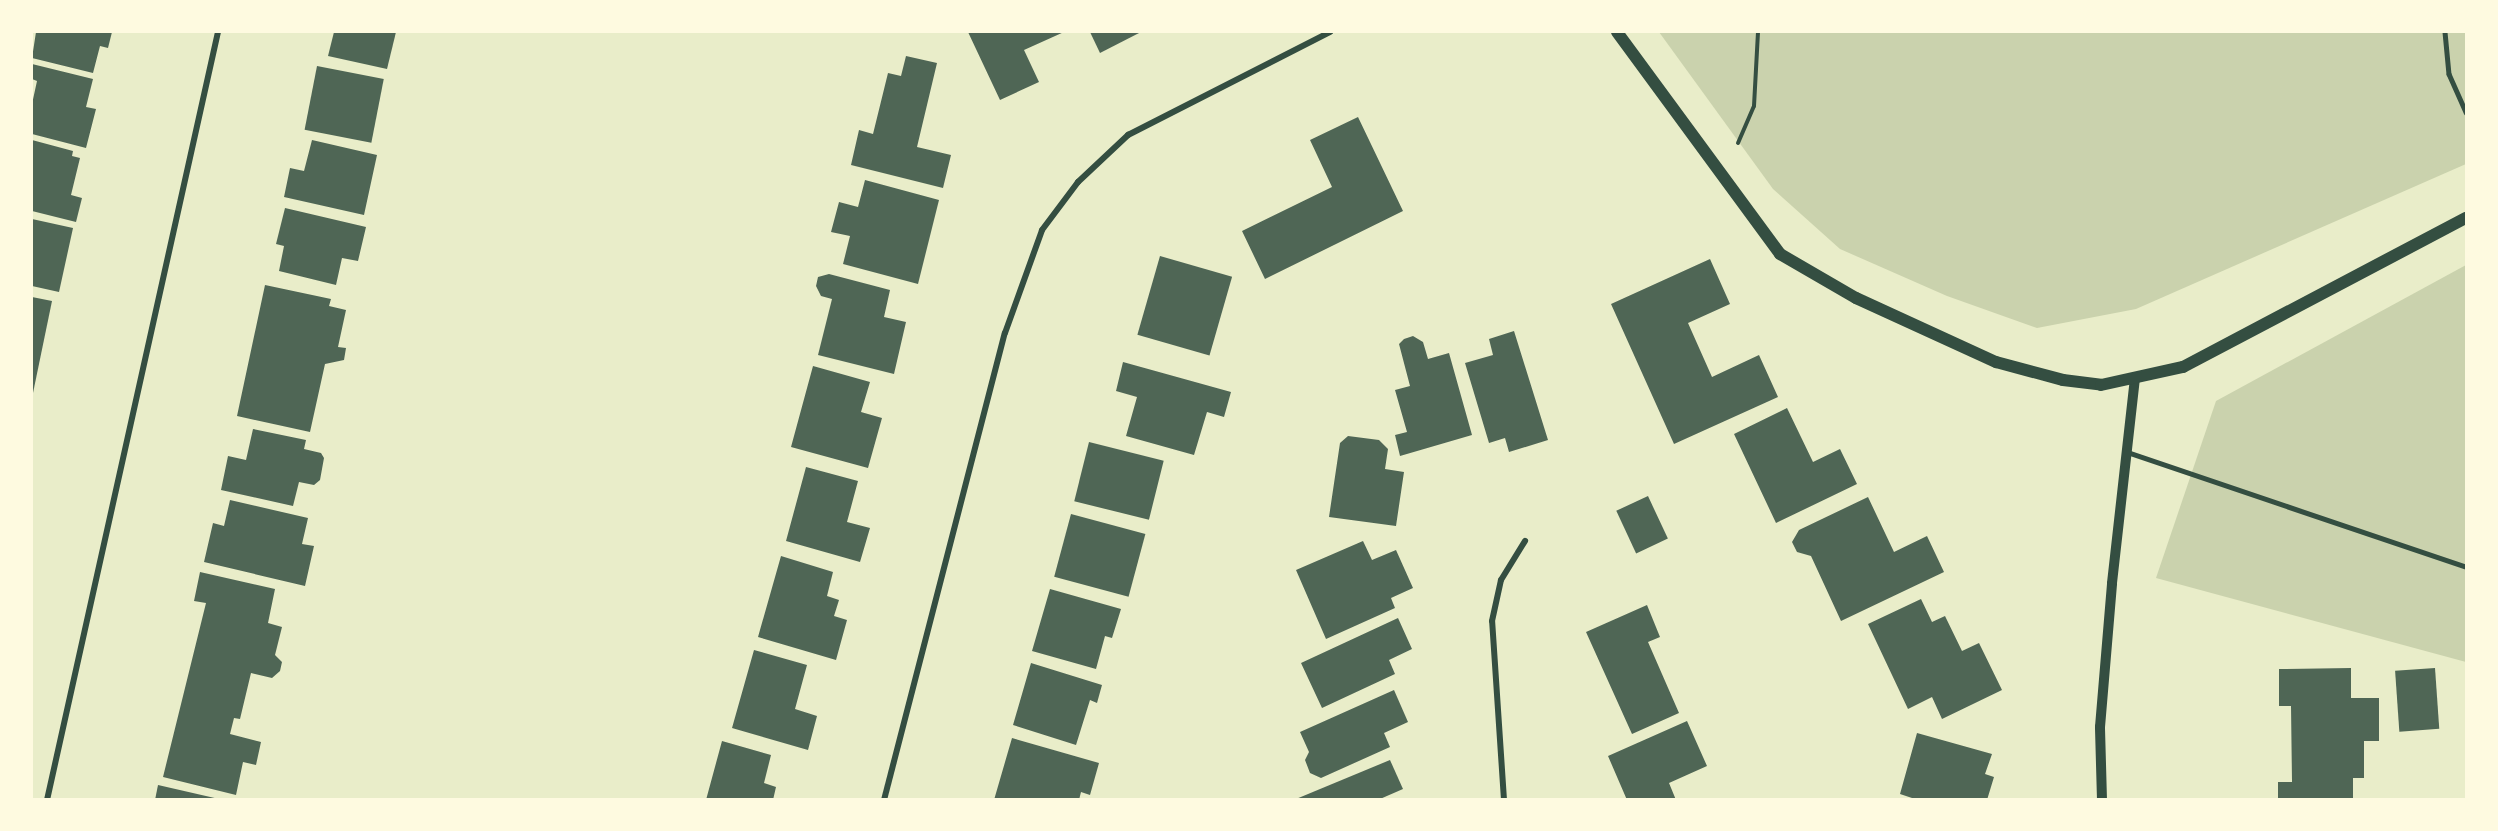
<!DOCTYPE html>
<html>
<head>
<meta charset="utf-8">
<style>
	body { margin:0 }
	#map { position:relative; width:2498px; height:831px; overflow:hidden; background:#e9edc9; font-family:"Source Sans 3",sans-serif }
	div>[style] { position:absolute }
	.green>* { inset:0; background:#cad2ad }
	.building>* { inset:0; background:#4f6655; transform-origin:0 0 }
	.path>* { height:4px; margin:-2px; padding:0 2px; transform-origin:2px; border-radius:2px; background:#344e41 }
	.service>* { height:4.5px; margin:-2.25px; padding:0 2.25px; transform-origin:2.25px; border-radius:2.25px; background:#344e41 }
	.minor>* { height:6px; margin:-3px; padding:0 3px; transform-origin:3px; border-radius:3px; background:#344e41 }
	.tertiary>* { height:10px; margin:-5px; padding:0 5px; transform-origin:5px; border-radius:5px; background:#344e41 }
	.secondary>* { height:12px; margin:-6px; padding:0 6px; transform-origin:6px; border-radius:6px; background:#344e41 }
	span { translate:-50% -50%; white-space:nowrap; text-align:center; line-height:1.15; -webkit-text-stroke:4.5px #fefae0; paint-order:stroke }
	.frame { position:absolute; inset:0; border:33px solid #fefae0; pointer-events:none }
</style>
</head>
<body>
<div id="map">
	<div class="green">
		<div style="clip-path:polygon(1659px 32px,2466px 32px,2466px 164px,2136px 309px,2037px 328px,1947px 296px,1840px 249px,1773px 189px)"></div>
		<div style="clip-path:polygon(2466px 265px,2466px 662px,2156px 578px,2216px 401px)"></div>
	</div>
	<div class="building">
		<div style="clip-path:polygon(36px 32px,112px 32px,108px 48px,100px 46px,93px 73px,32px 58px)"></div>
		<div style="clip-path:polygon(334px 32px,396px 32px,387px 69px,328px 56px)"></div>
		<div style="clip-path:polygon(968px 32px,1064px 32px,1024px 50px,1039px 82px,1000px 100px)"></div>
		<div style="clip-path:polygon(1090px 32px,1141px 32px,1100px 53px)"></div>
		<div style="clip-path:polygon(906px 56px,937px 63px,917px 147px,951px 155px,943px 188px,851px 165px,859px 130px,873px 134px,888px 73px,901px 76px)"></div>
		<div style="clip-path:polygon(32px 64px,93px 79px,86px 107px,96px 109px,86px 148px,32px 134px,32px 104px,37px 81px,32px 79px)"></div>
		<div style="left:317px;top:66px;width:68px;height:65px;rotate:11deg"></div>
		<div style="clip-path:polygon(1358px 117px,1403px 211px,1265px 279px,1242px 231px,1332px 187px,1310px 140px)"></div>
		<div style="clip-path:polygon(32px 140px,73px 151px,72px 156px,80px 158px,71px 195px,82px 198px,76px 222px,32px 211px)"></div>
		<div style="clip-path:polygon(312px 140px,377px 155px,364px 215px,284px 197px,290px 168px,304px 171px)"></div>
		<div style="clip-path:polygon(865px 180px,939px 200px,918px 284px,843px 264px,850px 236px,831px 232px,839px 202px,858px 207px)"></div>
		<div style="clip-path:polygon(285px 208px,366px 227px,358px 261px,342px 258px,336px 285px,279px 271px,284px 246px,276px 244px)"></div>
		<div style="clip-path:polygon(32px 219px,73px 228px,59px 292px,32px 286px)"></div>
		<div style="left:1160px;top:256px;width:75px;height:82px;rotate:16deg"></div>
		<div style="clip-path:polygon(1710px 259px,1730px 304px,1688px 323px,1712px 377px,1759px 355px,1778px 397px,1674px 444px,1611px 304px)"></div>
		<div style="clip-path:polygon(829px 274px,890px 290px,884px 317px,906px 322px,894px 374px,818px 355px,832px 299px,821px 296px,816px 286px,818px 277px)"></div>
		<div style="clip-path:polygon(265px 285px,331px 299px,329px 306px,346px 310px,338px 347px,346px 348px,344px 360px,325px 364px,310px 432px,237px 416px)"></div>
		<div style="clip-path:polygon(32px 297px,52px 301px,33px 393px,32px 393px)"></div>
		<div style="clip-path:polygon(1514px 331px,1548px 440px,1509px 452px,1505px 438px,1489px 443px,1465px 363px,1493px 355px,1489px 339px)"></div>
		<div style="clip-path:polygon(1413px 336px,1423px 342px,1428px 359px,1449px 353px,1472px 435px,1400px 456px,1395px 435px,1407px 432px,1395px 390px,1410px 386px,1399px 344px,1404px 339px)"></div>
		<div style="clip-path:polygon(1123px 362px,1231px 392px,1224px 417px,1207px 412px,1194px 455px,1126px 436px,1137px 397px,1116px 391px)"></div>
		<div style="clip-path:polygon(813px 366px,870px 382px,861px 412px,882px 418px,868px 468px,791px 447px)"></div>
		<div style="clip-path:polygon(1787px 408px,1813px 462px,1840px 449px,1857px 484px,1776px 523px,1734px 434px)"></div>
		<div style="clip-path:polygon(253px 429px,306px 440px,304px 449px,321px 453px,324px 458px,320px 480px,314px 485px,299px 482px,293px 506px,221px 490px,228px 456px,246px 460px)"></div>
		<div style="clip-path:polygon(1348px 436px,1379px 440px,1388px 449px,1385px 469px,1404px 472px,1396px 526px,1329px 517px,1340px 443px)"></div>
		<div style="left:1089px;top:442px;width:77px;height:61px;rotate:14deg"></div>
		<div style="clip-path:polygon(806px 467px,858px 481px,847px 522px,870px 528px,860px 562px,786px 541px)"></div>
		<div style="left:1648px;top:496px;width:47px;height:35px;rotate:65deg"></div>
		<div style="clip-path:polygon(1868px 497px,1894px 552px,1927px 536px,1944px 572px,1841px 621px,1811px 556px,1797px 552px,1792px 542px,1799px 530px)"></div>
		<div style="clip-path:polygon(230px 500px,308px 518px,302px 544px,314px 546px,305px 586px,204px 562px,213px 523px,224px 526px)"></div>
		<div style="left:1071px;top:514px;width:77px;height:65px;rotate:15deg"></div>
		<div style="clip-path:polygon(1363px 541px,1372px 560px,1396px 550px,1413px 588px,1391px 598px,1395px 608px,1326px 639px,1296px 570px)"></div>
		<div style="clip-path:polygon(781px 556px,833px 572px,827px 596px,839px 600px,834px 616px,847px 620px,836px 660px,758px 637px)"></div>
		<div style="clip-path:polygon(200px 572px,275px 589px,268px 623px,282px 627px,275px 655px,282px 662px,280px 671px,272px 678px,251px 673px,240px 719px,234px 718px,230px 734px,261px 742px,256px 765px,243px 762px,236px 795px,163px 777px,206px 603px,194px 601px)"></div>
		<div style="clip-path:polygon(1050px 589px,1121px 609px,1112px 638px,1105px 636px,1096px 669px,1032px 651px)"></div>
		<div style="clip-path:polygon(1921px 599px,1932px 622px,1945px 616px,1962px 651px,1979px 643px,2002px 690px,1942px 719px,1932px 697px,1908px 709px,1868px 624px)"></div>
		<div style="clip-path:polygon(1647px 605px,1660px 637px,1648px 642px,1679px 713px,1632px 734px,1586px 632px)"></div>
		<div style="clip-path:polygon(1398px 618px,1412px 649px,1389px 660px,1395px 674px,1322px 708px,1301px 663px)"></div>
		<div style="clip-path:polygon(754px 650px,807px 665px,795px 709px,817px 716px,808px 750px,732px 728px)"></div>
		<div style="clip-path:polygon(1031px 663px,1102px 685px,1097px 703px,1090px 700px,1076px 745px,1013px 725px)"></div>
		<div style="clip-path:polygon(2351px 668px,2351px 698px,2379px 698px,2379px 741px,2364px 741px,2364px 778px,2353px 778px,2353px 800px,2278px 800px,2278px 782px,2292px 782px,2291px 706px,2279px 706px,2279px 669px)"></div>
		<div style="left:2435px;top:668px;width:61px;height:40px;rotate:86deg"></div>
		<div style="clip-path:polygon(1394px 690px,1408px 722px,1384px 733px,1390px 747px,1321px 778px,1310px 773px,1305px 760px,1309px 752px,1300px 732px)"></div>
		<div style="clip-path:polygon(1687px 721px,1707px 766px,1669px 783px,1676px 800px,1627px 800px,1608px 756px)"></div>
		<div style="clip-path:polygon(1917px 733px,1992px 754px,1985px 774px,1994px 777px,1987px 800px,1918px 800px,1900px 794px)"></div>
		<div style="clip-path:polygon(1012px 738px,1099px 763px,1090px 795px,1081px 792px,1079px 800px,994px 800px)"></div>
		<div style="clip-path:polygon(722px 741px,771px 755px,764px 783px,776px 787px,773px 800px,706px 800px)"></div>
		<div style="clip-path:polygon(1390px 760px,1403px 789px,1380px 799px,1296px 799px)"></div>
		<div style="clip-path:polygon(158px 785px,219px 799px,219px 800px,155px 800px)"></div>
	</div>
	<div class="path">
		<div style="left:1738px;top:143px;width:40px;rotate:-66.6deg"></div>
		<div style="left:1754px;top:106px;width:74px;rotate:-86.9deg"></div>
	</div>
	<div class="service">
		<div style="left:2445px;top:32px;width:42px;rotate:84.6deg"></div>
		<div style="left:2449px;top:74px;width:42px;rotate:65.9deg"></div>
		<div style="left:2127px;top:452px;width:358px;rotate:18.7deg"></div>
	</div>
	<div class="minor">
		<div style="left:47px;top:800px;width:787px;rotate:-77.45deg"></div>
		<div style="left:884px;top:800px;width:482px;rotate:-75.5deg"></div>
		<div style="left:1005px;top:333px;width:109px;rotate:-70.2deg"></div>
		<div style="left:1042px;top:230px;width:60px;rotate:-53.1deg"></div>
		<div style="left:1078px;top:182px;width:69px;rotate:-43.2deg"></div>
		<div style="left:1128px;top:135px;width:227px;rotate:-27deg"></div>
		<div style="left:1504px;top:800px;width:179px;rotate:-93.8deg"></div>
		<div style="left:1492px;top:621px;width:42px;rotate:-77.6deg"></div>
		<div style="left:1501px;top:580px;width:46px;rotate:-58.4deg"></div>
	</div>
	<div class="tertiary">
		<div style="left:2102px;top:800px;width:73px;rotate:-91.6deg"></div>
		<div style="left:2100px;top:727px;width:144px;rotate:-85.2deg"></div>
		<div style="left:2112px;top:583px;width:205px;rotate:-83.6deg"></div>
	</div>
	<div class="secondary">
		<div style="left:1617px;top:32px;width:275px;rotate:53.7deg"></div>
		<div style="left:1780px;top:254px;width:88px;rotate:30.1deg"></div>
		<div style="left:1856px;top:298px;width:154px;rotate:24.6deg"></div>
		<div style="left:1996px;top:362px;width:69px;rotate:15deg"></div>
		<div style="left:2063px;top:380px;width:38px;rotate:7deg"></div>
		<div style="left:2101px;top:385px;width:84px;rotate:-12.4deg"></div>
		<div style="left:2183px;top:367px;width:320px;rotate:-27.8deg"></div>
	</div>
	<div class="frame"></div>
</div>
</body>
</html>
